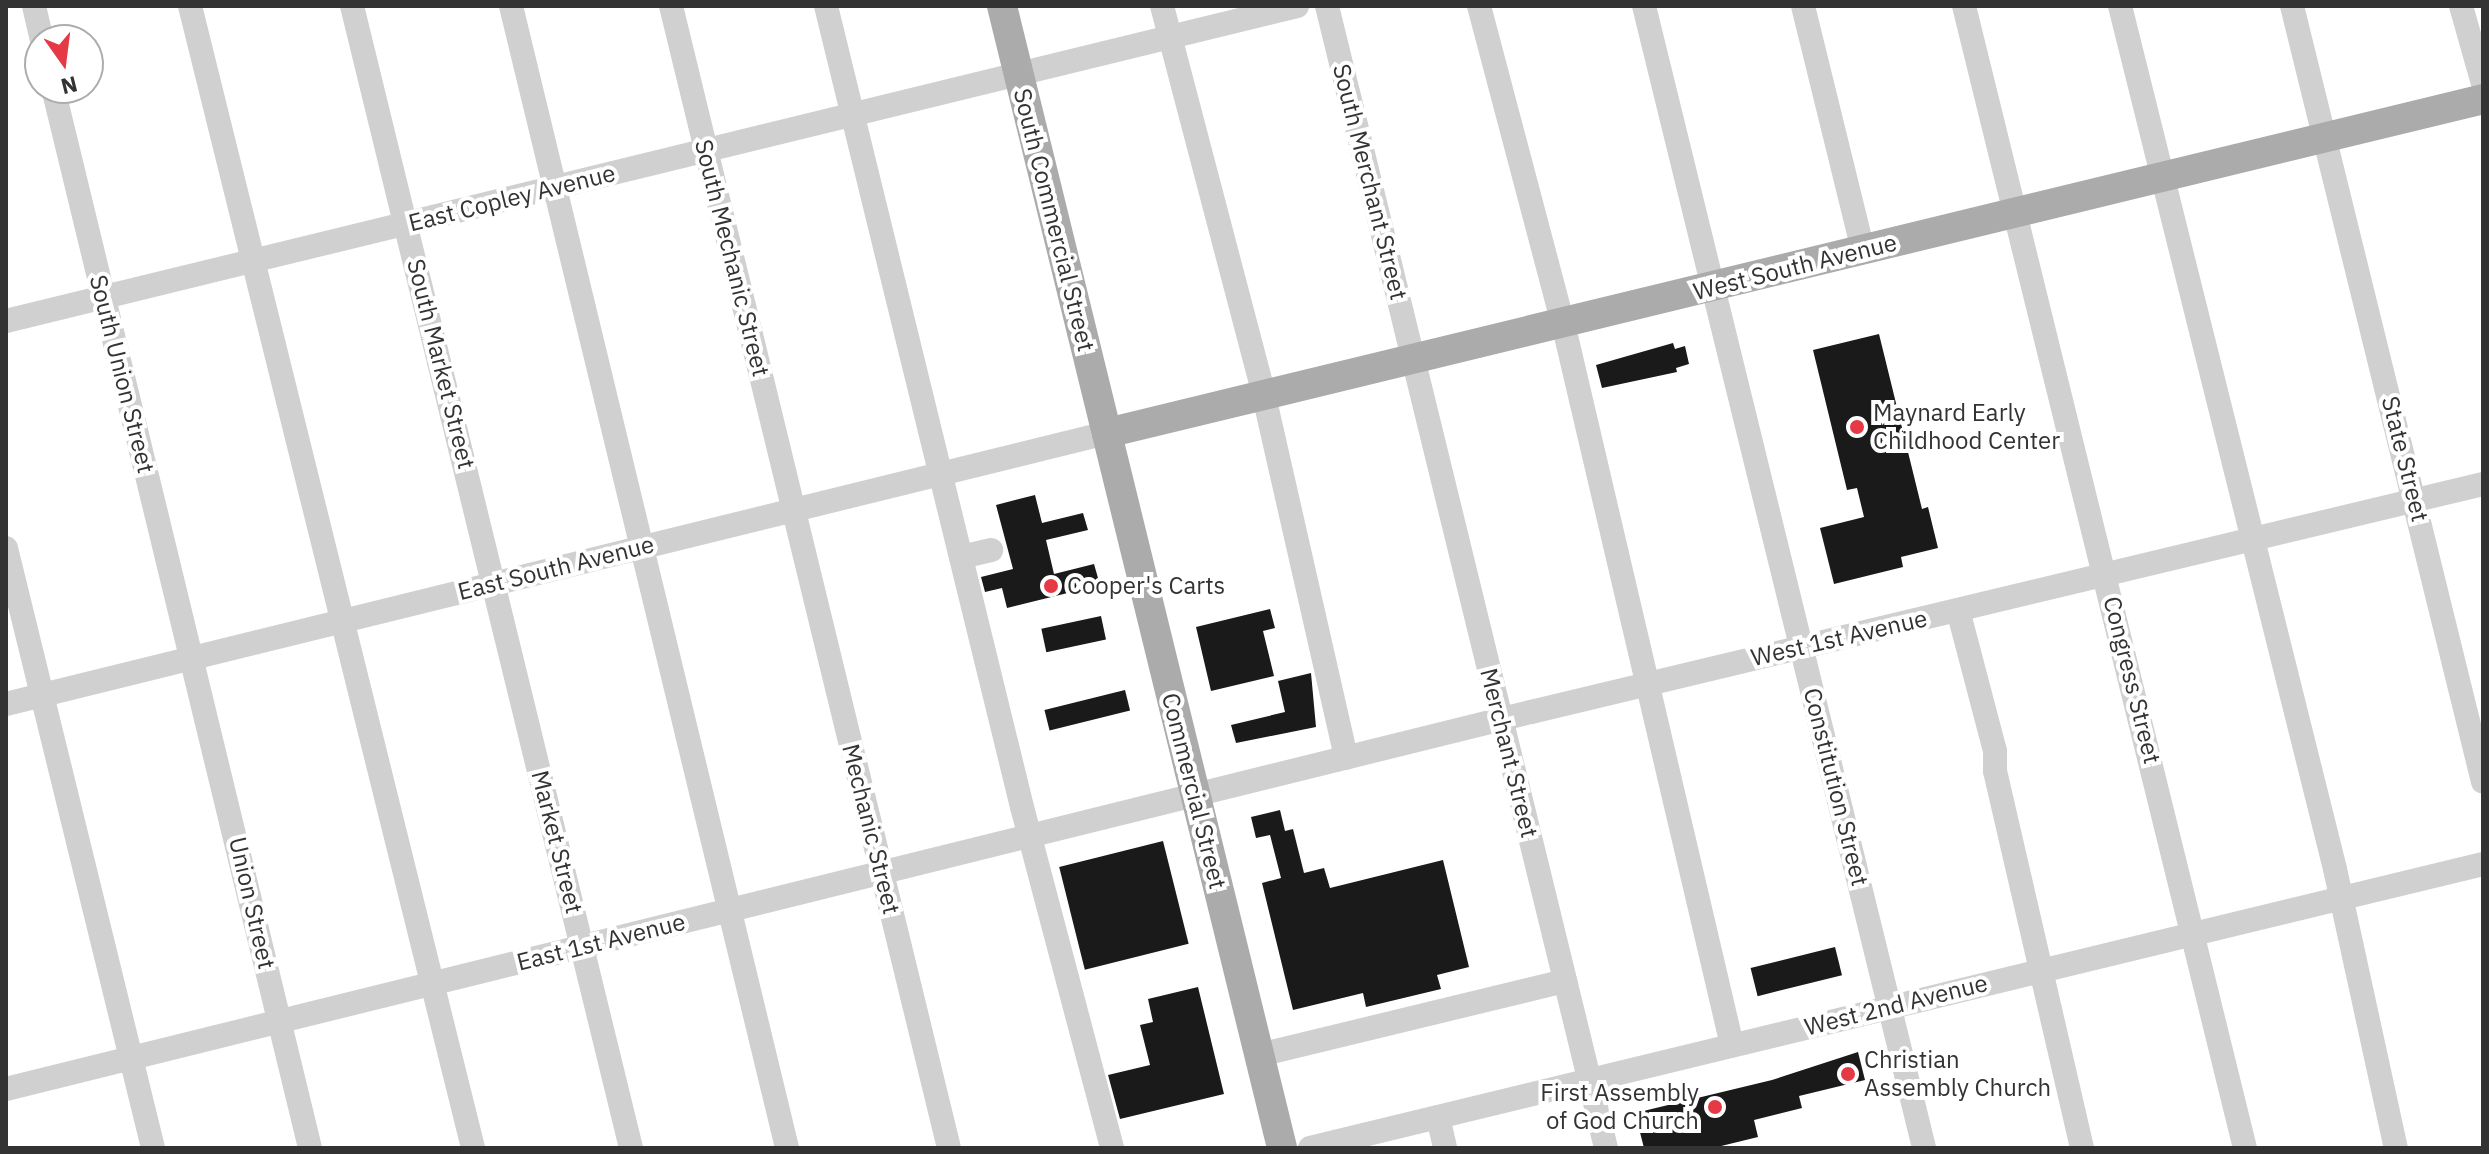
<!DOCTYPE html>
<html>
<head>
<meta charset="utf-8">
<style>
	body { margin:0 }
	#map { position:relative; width:2489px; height:1154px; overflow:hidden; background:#fff; font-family:"IBM Plex Sans",sans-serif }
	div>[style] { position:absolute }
	.building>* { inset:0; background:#1a1a1a; transform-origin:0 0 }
	.minor>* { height:24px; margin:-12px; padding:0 12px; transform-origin:12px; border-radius:12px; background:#d0d0d0 }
	.major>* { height:30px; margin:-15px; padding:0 15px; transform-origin:15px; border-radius:15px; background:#ababab }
	.dots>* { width:22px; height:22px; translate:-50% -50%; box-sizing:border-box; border:4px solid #fff; border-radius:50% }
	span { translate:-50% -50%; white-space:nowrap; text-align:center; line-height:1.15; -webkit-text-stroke:8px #fff; paint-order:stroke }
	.street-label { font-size:24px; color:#333 }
	.poi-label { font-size:24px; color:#333 }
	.left { translate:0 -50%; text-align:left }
	.right { translate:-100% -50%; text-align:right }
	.frame { position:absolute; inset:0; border:8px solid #333; pointer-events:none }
	.north { position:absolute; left:24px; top:24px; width:80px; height:80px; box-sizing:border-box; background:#fff; border:2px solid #adadad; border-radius:50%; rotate:166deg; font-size:22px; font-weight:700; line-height:32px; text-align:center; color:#333 }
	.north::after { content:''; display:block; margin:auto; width:28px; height:36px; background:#e63946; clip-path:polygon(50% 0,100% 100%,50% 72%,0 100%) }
</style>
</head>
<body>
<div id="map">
	<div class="building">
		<div style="clip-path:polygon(1879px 334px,1922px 509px,1928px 507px,1938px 548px,1901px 557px,1903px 567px,1834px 584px,1820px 528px,1864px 517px,1857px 488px,1847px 490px,1813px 350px)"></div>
		<div style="clip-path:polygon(1673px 343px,1675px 349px,1685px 346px,1689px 364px,1676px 368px,1677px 372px,1602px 388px,1596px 365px)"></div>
		<div style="clip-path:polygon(1035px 495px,1042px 523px,1083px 513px,1088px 530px,1046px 540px,1054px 574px,1094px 564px,1100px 585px,1007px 608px,1002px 588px,985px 592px,981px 577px,1013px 569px,996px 505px)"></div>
		<div style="clip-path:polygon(1270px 609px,1275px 628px,1263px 631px,1274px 676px,1211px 691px,1196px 627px)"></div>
		<div style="left:1101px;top:616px;width:24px;height:61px;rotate:78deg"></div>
		<div style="clip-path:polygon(1311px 673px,1316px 727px,1236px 743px,1231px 725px,1285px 712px,1278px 681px)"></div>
		<div style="left:1125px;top:690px;width:21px;height:83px;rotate:76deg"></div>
		<div style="clip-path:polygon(1280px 810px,1285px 831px,1293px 829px,1304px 873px,1324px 868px,1330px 888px,1443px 860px,1469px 967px,1437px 975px,1441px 989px,1366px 1007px,1363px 993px,1293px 1010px,1262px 883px,1281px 878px,1270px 835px,1256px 838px,1251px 817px)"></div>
		<div style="left:1163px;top:841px;width:106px;height:107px;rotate:76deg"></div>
		<div style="left:1835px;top:947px;width:29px;height:87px;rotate:76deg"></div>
		<div style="clip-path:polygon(1198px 987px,1224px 1094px,1120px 1119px,1108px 1075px,1150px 1065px,1140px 1025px,1153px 1022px,1148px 999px)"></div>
		<div style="clip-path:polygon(1858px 1052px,1865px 1080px,1799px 1096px,1802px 1108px,1754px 1120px,1758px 1137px,1713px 1148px,1644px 1148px,1635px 1113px,1772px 1080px)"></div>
	</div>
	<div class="minor">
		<div style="left:34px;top:6px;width:35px;rotate:77deg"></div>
		<div style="left:190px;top:6px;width:1177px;rotate:76.08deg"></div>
		<div style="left:352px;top:6px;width:1176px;rotate:76.27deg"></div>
		<div style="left:511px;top:6px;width:1175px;rotate:76.41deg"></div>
		<div style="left:671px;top:6px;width:1175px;rotate:76.32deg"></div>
		<div style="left:826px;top:6px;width:825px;rotate:76.25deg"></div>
		<div style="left:1022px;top:807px;width:353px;rotate:75.2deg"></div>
		<div style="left:1162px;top:6px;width:403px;rotate:75.3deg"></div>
		<div style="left:1264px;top:396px;width:371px;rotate:77.2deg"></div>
		<div style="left:1327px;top:6px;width:1176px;rotate:76.27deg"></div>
		<div style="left:1479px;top:6px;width:328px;rotate:75.2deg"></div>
		<div style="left:1563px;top:323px;width:742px;rotate:76.83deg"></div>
		<div style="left:1644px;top:6px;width:1176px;rotate:76.22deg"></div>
		<div style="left:1803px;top:6px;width:251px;rotate:76.2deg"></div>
		<div style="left:1964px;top:6px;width:1176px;rotate:76.18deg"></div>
		<div style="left:2120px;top:6px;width:889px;rotate:76.01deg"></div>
		<div style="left:2335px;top:869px;width:286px;rotate:77.7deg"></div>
		<div style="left:2292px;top:6px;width:799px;rotate:76.17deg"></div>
		<div style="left:2461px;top:6px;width:81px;rotate:74.2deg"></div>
		<div style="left:53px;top:88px;width:1091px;rotate:76.37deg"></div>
		<div style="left:6px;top:321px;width:1329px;rotate:-13.71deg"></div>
		<div style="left:6px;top:548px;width:618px;rotate:76.23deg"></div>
		<div style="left:961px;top:557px;width:31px;rotate:-13deg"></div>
		<div style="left:1958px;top:610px;width:146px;rotate:75.3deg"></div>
		<div style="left:1995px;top:751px;width:20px;rotate:90deg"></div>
		<div style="left:1995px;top:771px;width:387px;rotate:77deg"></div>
		<div style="left:6px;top:704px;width:1134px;rotate:-13.83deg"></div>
		<div style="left:1259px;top:1055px;width:315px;rotate:-13.6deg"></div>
		<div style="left:6px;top:1089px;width:1571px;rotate:-13.89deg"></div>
		<div style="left:1531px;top:712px;width:979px;rotate:-13.47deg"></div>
		<div style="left:1438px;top:1117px;width:32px;rotate:77deg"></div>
		<div style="left:1310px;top:1148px;width:1207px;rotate:-13.61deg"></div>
	</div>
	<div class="major">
		<div style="left:1002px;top:6px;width:1176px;rotate:76.22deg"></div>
		<div style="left:1107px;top:433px;width:1416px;rotate:-13.64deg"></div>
	</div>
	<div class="dots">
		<div style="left:1857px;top:427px;background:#e63946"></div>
		<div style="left:1051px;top:586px;background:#e63946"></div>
		<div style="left:1848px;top:1074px;background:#e63946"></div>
		<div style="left:1715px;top:1107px;background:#e63946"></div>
	</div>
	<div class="street-label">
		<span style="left:1370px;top:182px;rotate:76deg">South Merchant Street</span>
		<span style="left:512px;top:198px;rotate:-14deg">East Copley Avenue</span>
		<span style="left:1054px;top:220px;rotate:76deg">South Commercial Street</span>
		<span style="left:732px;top:258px;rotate:76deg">South Mechanic Street</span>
		<span style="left:1795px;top:267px;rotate:-14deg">West South Avenue</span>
		<span style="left:441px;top:364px;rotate:76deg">South Market Street</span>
		<span style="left:122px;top:374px;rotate:76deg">South Union Street</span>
		<span style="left:2405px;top:459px;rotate:76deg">State Street</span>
		<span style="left:556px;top:568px;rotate:-14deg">East South Avenue</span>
		<span style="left:1839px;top:638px;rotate:-13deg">West 1st Avenue</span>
		<span style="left:2132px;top:680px;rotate:76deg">Congress Street</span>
		<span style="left:1509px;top:753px;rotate:76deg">Merchant Street</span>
		<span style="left:1836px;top:787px;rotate:76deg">Constitution Street</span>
		<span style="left:1194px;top:791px;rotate:76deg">Commercial Street</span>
		<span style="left:871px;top:829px;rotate:76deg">Mechanic Street</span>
		<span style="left:557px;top:842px;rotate:76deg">Market Street</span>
		<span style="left:252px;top:903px;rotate:77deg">Union Street</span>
		<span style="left:601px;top:942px;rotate:-14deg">East 1st Avenue</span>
		<span style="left:1896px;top:1005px;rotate:-14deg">West 2nd Avenue</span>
	</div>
	<div class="poi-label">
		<span class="left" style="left:1873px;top:427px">Maynard Early<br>Childhood Center</span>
		<span class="left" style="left:1067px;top:586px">Cooper's Carts</span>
		<span class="left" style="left:1864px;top:1074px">Christian<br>Assembly Church</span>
		<span class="right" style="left:1699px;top:1107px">First Assembly<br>of God Church</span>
	</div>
	<div class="frame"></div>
	<div class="north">N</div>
</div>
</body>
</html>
